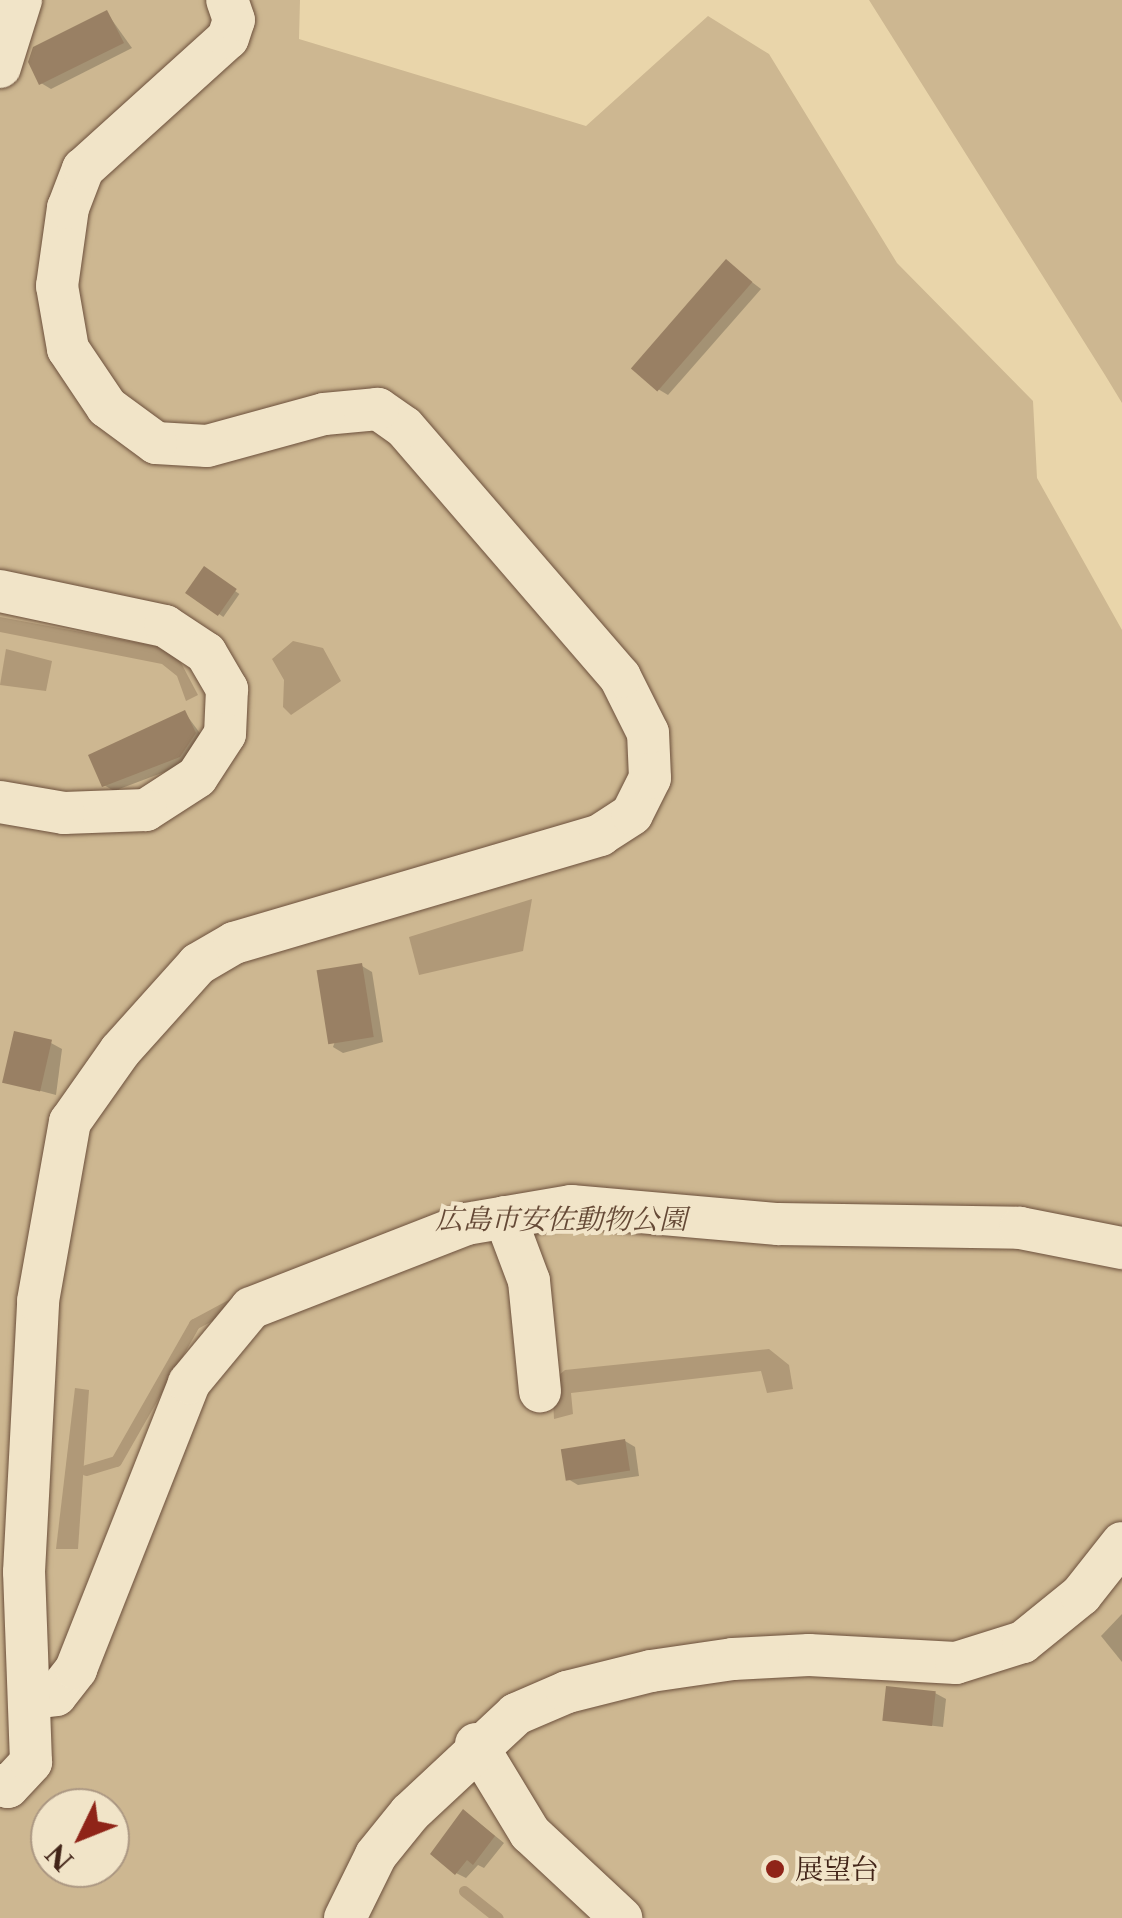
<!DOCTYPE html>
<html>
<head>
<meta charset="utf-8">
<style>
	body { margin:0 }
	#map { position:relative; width:1122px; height:1918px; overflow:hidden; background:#e9d5aa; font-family:"Libre Caslon Text","Noto Serif JP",serif }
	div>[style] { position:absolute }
	.green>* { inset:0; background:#cdb791 }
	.water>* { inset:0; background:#b09978 }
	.shadow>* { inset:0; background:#0003; transform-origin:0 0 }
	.stream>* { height:11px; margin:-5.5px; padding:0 5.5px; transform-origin:5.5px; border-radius:5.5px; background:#b09978 }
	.building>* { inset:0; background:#998064; transform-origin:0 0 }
	.roads { filter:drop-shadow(0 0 2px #6c503c) drop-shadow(0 0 2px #6c503c) }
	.street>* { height:42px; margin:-21px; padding:0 21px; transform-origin:21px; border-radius:21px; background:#f1e4c8 }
	.dots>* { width:28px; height:28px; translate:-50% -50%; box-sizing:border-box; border:5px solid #f1e4c8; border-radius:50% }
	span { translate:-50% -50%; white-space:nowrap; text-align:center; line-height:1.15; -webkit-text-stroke:8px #f1e4c8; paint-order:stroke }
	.park-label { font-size:28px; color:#654936; font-style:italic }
	.poi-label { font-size:28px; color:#422418 }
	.left { translate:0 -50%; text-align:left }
	.north { position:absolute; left:30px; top:1788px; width:100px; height:100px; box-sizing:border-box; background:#f1e4c8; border:2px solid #ab9782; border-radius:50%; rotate:227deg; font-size:28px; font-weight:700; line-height:40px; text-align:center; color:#422418 }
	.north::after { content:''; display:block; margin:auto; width:35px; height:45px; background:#8f2418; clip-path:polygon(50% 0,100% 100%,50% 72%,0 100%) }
</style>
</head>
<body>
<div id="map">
	<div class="green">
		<div style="clip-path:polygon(evenodd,0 0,300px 0,299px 39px,586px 126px,708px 16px,769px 54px,897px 263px,1033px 401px,1037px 478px,1122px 630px,1122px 1918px,0 1918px,0 0,50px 1808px,110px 1808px,110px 1868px,50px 1868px,50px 1808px)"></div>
		<div style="clip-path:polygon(869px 0,1122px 0,1122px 403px,1105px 375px)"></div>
	</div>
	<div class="water">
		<div style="clip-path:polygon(0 617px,156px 646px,179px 659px,198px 695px,186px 701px,177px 676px,162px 664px,0 632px)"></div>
		<div style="clip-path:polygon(293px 641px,323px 648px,341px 681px,291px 715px,283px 707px,284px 680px,272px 659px)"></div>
		<div style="clip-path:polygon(6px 649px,52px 661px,46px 691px,0 685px)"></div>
		<div style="clip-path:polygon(532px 899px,523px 951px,419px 975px,409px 937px)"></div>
		<div style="clip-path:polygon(769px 1349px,789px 1365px,793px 1389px,767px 1393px,761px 1371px,571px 1393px,573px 1414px,554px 1419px,552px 1381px,565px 1370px)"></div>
		<div style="clip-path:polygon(75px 1388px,89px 1390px,78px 1549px,56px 1549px)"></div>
	</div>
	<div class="shadow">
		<div style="clip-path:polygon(107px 13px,132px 48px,51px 89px,41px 83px)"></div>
		<div style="clip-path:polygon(727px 263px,761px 289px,668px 395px,658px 389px)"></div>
		<div style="left:205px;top:570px;width:42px;height:28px;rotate:35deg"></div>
		<div style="clip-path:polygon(185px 713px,205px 740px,191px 762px,114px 791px,104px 785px)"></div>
		<div style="clip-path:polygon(362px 966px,372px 972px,383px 1042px,343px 1053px,333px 1047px)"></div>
		<div style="clip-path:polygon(51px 1043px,62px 1049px,56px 1095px,7px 1082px)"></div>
		<div style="clip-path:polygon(625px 1441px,635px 1447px,639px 1476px,578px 1485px,568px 1479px)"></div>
		<div style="clip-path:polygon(1122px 1614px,1122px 1662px,1101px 1636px)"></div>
		<div style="clip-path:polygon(935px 1693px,946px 1699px,943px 1727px,885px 1720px)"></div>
		<div style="clip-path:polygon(473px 1818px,504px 1843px,484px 1868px,478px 1865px,466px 1878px,456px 1873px)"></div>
	</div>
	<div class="stream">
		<div style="left:86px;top:1470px;width:31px;rotate:-17deg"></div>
		<div style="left:116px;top:1461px;width:158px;rotate:-60.3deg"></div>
		<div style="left:194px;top:1324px;width:47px;rotate:-28.2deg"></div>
		<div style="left:464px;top:1891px;width:43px;rotate:38.5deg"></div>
	</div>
	<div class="building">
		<div style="clip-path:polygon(107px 10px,124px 43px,39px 85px,28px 62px,33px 47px)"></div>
		<div style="left:726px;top:259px;width:35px;height:145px;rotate:41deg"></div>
		<div style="left:204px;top:566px;width:40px;height:33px;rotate:35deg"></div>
		<div style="clip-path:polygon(185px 710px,196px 733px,180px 757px,102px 787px,88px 755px)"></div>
		<div style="left:362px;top:963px;width:75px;height:46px;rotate:81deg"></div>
		<div style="left:14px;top:1031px;width:39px;height:53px;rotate:13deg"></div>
		<div style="left:625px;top:1439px;width:32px;height:65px;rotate:81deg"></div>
		<div style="left:886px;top:1686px;width:50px;height:35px;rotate:6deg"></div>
		<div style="clip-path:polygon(463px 1809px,495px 1836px,473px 1865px,467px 1860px,455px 1875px,430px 1854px)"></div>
	</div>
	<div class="roads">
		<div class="street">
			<div style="left:0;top:67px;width:70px;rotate:-72.6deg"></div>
			<div style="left:0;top:591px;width:169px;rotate:12deg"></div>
			<div style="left:165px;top:626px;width:49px;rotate:33.4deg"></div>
			<div style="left:206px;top:653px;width:42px;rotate:59.7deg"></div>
			<div style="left:227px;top:689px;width:45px;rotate:92.5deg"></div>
			<div style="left:225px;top:734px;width:51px;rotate:123.1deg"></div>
			<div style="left:197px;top:777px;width:61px;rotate:147.1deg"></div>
			<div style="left:146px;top:810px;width:82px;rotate:177.9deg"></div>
			<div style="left:64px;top:813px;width:65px;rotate:-170.2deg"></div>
			<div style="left:505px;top:1217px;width:68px;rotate:69.4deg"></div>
			<div style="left:529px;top:1281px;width:111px;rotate:84.3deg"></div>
			<div style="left:33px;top:1698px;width:23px;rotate:-7deg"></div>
			<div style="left:56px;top:1695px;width:33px;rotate:-52deg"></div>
			<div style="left:76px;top:1669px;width:308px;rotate:-68.4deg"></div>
			<div style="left:189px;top:1383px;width:97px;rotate:-50.4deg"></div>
			<div style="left:251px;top:1308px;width:231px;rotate:-21.3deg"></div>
			<div style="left:466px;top:1224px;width:107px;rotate:-9.7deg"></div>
			<div style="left:571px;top:1206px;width:208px;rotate:5deg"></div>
			<div style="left:778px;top:1224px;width:242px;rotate:0.9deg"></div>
			<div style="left:1020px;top:1228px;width:104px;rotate:11.1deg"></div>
			<div style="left:476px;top:1744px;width:104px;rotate:58.8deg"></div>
			<div style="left:530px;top:1833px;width:125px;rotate:43deg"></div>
			<div style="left:0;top:1785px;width:8px;rotate:14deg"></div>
			<div style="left:8px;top:1787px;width:34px;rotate:-47deg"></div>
			<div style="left:31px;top:1762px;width:190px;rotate:-92.1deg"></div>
			<div style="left:24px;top:1572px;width:271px;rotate:-87deg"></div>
			<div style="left:38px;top:1301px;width:182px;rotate:-79.9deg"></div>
			<div style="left:70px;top:1122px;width:87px;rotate:-54.8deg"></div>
			<div style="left:120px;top:1051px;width:117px;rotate:-48.1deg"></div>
			<div style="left:198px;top:964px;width:42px;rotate:-30.3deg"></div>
			<div style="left:234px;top:943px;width:382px;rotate:-16.4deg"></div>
			<div style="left:600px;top:835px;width:38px;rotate:-33deg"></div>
			<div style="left:632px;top:814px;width:40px;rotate:-63.4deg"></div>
			<div style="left:650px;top:778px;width:45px;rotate:-92.5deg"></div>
			<div style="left:648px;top:733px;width:63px;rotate:-116.6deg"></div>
			<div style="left:620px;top:677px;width:330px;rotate:-130.8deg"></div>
			<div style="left:404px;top:427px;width:32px;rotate:-145deg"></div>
			<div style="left:378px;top:409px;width:54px;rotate:174.7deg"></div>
			<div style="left:324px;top:414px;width:121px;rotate:164.7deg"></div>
			<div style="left:207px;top:446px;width:51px;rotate:-176.6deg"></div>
			<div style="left:156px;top:443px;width:61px;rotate:-143.7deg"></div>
			<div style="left:107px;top:407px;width:70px;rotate:-123.9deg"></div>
			<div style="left:68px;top:349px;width:64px;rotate:-99.9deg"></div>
			<div style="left:57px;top:286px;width:79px;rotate:-82deg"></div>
			<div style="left:68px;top:208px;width:42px;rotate:-69deg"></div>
			<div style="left:83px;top:169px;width:195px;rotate:-42.1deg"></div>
			<div style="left:228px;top:38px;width:19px;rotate:-72deg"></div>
			<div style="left:234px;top:20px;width:21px;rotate:-109deg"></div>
			<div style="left:345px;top:1918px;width:70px;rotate:-63.8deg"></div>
			<div style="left:376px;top:1855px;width:54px;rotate:-51deg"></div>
			<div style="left:410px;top:1813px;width:145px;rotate:-43deg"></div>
			<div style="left:516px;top:1714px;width:56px;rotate:-23.3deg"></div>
			<div style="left:567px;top:1692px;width:87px;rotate:-14deg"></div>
			<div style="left:651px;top:1671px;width:83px;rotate:-8.3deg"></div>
			<div style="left:733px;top:1659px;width:76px;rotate:-3deg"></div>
			<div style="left:809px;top:1655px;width:147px;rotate:3.1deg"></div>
			<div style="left:956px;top:1663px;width:70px;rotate:-17.4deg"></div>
			<div style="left:1023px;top:1642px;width:75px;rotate:-39deg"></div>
			<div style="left:1081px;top:1595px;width:66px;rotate:-51.7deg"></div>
		</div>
	</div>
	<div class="dots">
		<div style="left:775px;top:1869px;background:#8f2418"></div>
	</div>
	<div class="park-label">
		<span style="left:561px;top:1219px">広島市安佐動物公園</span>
	</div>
	<div class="poi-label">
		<span class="left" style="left:795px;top:1869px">展望台</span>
	</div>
	<div class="north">N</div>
</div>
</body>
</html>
